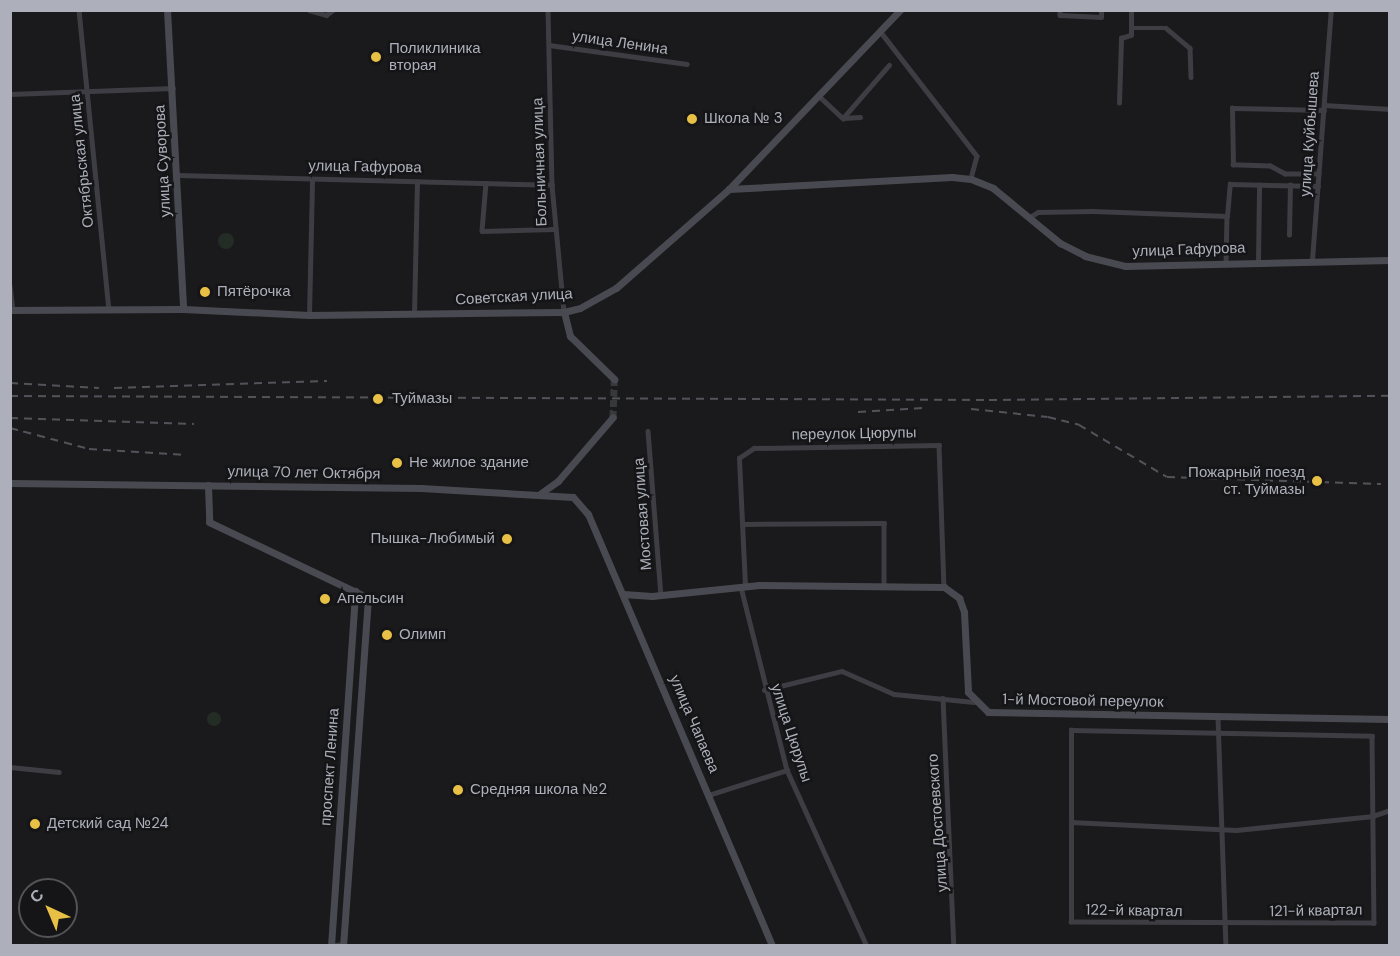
<!DOCTYPE html>
<html>
<head>
<meta charset="utf-8">
<style>
	body { margin:0 }
	#map { position:relative; width:1400px; height:956px; overflow:hidden; background:#1a1a1c; font-family:"DM Sans",sans-serif }
	div>[style] { position:absolute }
	.green>* { inset:0; background:#242c26 }
	.round { border-radius:50% }
	.secondary-tunnel>* { height:7px; margin-top:-3.5px; transform-origin:0; background:repeating-linear-gradient(90deg,#37383c 0 7px,transparent 0 10.5px) }
	.street>* { height:4.5px; margin:-2.25px; padding:0 2.25px; transform-origin:2.25px; border-radius:2.25px; background:#3d3d43 }
	.secondary>* { height:7px; margin:-3.5px; padding:0 3.5px; transform-origin:3.5px; border-radius:3.5px; background:#494a51 }
	.rail>* { height:1.5px; margin-top:-0.75px; transform-origin:0; background:repeating-linear-gradient(90deg,#52535a 0 8px,transparent 0 14px) }
	.dots>* { width:16px; height:16px; translate:-50% -50%; box-sizing:border-box; border:3px solid #151517; border-radius:50% }
	span { translate:-50% -50%; white-space:nowrap; text-align:center; line-height:1.15; -webkit-text-stroke:5px #151517; paint-order:stroke }
	.street-label { font-size:15px; color:#adb0bb }
	.poi-label { font-size:15px; color:#adb0bb }
	.left { translate:0 -50%; text-align:left }
	.right { translate:-100% -50%; text-align:right }
	.frame { position:absolute; inset:0; border:12px solid #adb0bb; pointer-events:none }
	.north { position:absolute; left:18px; top:878px; width:60px; height:60px; box-sizing:border-box; background:#151517; border:2px solid #525359; border-radius:50%; rotate:316deg; font-size:16px; font-weight:700; line-height:24px; text-align:center; color:#adb0bb }
	.north::after { content:''; display:block; margin:auto; width:21px; height:27px; background:#e8c046; clip-path:polygon(50% 0,100% 100%,50% 72%,0 100%) }
</style>
</head>
<body>
<div id="map">
	<div class="green">
		<div class="round" style="left:218px;top:233px;width:16px;height:16px"></div>
		<div class="round" style="left:207px;top:712px;width:14px;height:14px"></div>
	</div>
	<div class="secondary-tunnel">
		<div style="left:613px;top:417px;width:38px;rotate:-88deg"></div>
	</div>
	<div class="street">
		<div style="left:79px;top:10px;width:301px;rotate:84.3deg"></div>
		<div style="left:309px;top:10px;width:18px;rotate:16deg"></div>
		<div style="left:326px;top:15px;width:9px;rotate:-36deg"></div>
		<div style="left:548px;top:10px;width:175px;rotate:88.7deg"></div>
		<div style="left:552px;top:185px;width:128px;rotate:84.6deg"></div>
		<div style="left:1060px;top:10px;width:5px;rotate:90deg"></div>
		<div style="left:1060px;top:15px;width:41px;rotate:2.8deg"></div>
		<div style="left:1101px;top:17px;width:7px;rotate:-90deg"></div>
		<div style="left:1131px;top:28px;width:35px"></div>
		<div style="left:1166px;top:28px;width:31px;rotate:40deg"></div>
		<div style="left:1190px;top:48px;width:29px;rotate:88deg"></div>
		<div style="left:880px;top:31px;width:158px;rotate:52.2deg"></div>
		<div style="left:977px;top:156px;width:24px;rotate:105deg"></div>
		<div style="left:549px;top:45px;width:139px;rotate:7.8deg"></div>
		<div style="left:10px;top:94px;width:163px;rotate:-2.1deg"></div>
		<div style="left:819px;top:96px;width:33px;rotate:43deg"></div>
		<div style="left:843px;top:118px;width:70px;rotate:-49deg"></div>
		<div style="left:1119px;top:103px;width:65px;rotate:-88.2deg"></div>
		<div style="left:1121px;top:38px;width:10px;rotate:-17deg"></div>
		<div style="left:1131px;top:35px;width:25px;rotate:-90deg"></div>
		<div style="left:1324px;top:105px;width:66px;rotate:3.5deg"></div>
		<div style="left:843px;top:118px;width:17px;rotate:-3deg"></div>
		<div style="left:1319px;top:174px;width:34px;rotate:180deg"></div>
		<div style="left:1285px;top:174px;width:17px;rotate:-152deg"></div>
		<div style="left:1270px;top:166px;width:37px;rotate:-178deg"></div>
		<div style="left:1233px;top:165px;width:57px;rotate:-91deg"></div>
		<div style="left:1232px;top:108px;width:92px;rotate:1.2deg"></div>
		<div style="left:178px;top:175px;width:374px;rotate:1.5deg"></div>
		<div style="left:486px;top:183px;width:48px;rotate:94.8deg"></div>
		<div style="left:482px;top:231px;width:72px;rotate:-1.6deg"></div>
		<div style="left:1227px;top:216px;width:32px;rotate:-85deg"></div>
		<div style="left:1230px;top:184px;width:88px;rotate:1.3deg"></div>
		<div style="left:1030px;top:217px;width:9px;rotate:-32deg"></div>
		<div style="left:1038px;top:212px;width:55px;rotate:-1deg"></div>
		<div style="left:1093px;top:211px;width:134px;rotate:2.1deg"></div>
		<div style="left:1227px;top:216px;width:46px;rotate:91.2deg"></div>
		<div style="left:1289px;top:235px;width:50px;rotate:-88.9deg"></div>
		<div style="left:1312px;top:260px;width:251px;rotate:-85.7deg"></div>
		<div style="left:1258px;top:261px;width:76px;rotate:-89.2deg"></div>
		<div style="left:10px;top:286px;width:24px;rotate:83deg"></div>
		<div style="left:414px;top:313px;width:131px;rotate:-88.7deg"></div>
		<div style="left:309px;top:315px;width:135px;rotate:-88.7deg"></div>
		<div style="left:648px;top:431px;width:165px;rotate:85.5deg"></div>
		<div style="left:742px;top:524px;width:142px;rotate:-0.4deg"></div>
		<div style="left:884px;top:523px;width:61px;rotate:90deg"></div>
		<div style="left:745px;top:586px;width:128px;rotate:-92.7deg"></div>
		<div style="left:739px;top:458px;width:18px;rotate:-34deg"></div>
		<div style="left:754px;top:448px;width:185px;rotate:-0.9deg"></div>
		<div style="left:939px;top:445px;width:142px;rotate:88deg"></div>
		<div style="left:741px;top:587px;width:189px;rotate:75.9deg"></div>
		<div style="left:787px;top:770px;width:193px;rotate:65.6deg"></div>
		<div style="left:764px;top:690px;width:80px;rotate:-13.7deg"></div>
		<div style="left:842px;top:671px;width:57px;rotate:23.9deg"></div>
		<div style="left:894px;top:694px;width:80px;rotate:5.7deg"></div>
		<div style="left:943px;top:698px;width:248px;rotate:87.5deg"></div>
		<div style="left:1218px;top:718px;width:228px;rotate:88deg"></div>
		<div style="left:1071px;top:730px;width:301px;rotate:1.1deg"></div>
		<div style="left:1372px;top:736px;width:187px;rotate:89.4deg"></div>
		<div style="left:1374px;top:923px;width:303px;rotate:-179.8deg"></div>
		<div style="left:1071px;top:922px;width:192px;rotate:-90deg"></div>
		<div style="left:10px;top:767px;width:49px;rotate:5.8deg"></div>
		<div style="left:709px;top:795px;width:82px;rotate:-17.8deg"></div>
		<div style="left:1071px;top:822px;width:165px;rotate:2.8deg"></div>
		<div style="left:1236px;top:830px;width:138px;rotate:-5.8deg"></div>
		<div style="left:1373px;top:816px;width:18px;rotate:-19deg"></div>
		<div style="left:326px;top:946px;width:17px;rotate:-7deg"></div>
	</div>
	<div class="secondary">
		<div style="left:167px;top:10px;width:299px;rotate:86.9deg"></div>
		<div style="left:729px;top:189px;width:223px;rotate:-3.1deg"></div>
		<div style="left:952px;top:177px;width:19px;rotate:6deg"></div>
		<div style="left:971px;top:179px;width:24px;rotate:22deg"></div>
		<div style="left:993px;top:188px;width:87px;rotate:39.4deg"></div>
		<div style="left:1060px;top:243px;width:28px;rotate:27deg"></div>
		<div style="left:1085px;top:256px;width:41px;rotate:14deg"></div>
		<div style="left:1125px;top:266px;width:265px;rotate:-1.3deg"></div>
		<div style="left:10px;top:310px;width:173px;rotate:-0.3deg"></div>
		<div style="left:183px;top:309px;width:126px;rotate:2.7deg"></div>
		<div style="left:309px;top:315px;width:255px;rotate:-0.7deg"></div>
		<div style="left:564px;top:312px;width:16px;rotate:-14deg"></div>
		<div style="left:580px;top:308px;width:41px;rotate:-29.1deg"></div>
		<div style="left:616px;top:288px;width:150px;rotate:-41.2deg"></div>
		<div style="left:729px;top:189px;width:248px;rotate:-46.3deg"></div>
		<div style="left:564px;top:312px;width:25px;rotate:76deg"></div>
		<div style="left:570px;top:336px;width:62px;rotate:44.3deg"></div>
		<div style="left:10px;top:483px;width:411px;rotate:0.7deg"></div>
		<div style="left:421px;top:488px;width:152px;rotate:3.4deg"></div>
		<div style="left:573px;top:497px;width:23px;rotate:49deg"></div>
		<div style="left:588px;top:514px;width:470px;rotate:66.9deg"></div>
		<div style="left:208px;top:485px;width:37px;rotate:88deg"></div>
		<div style="left:209px;top:522px;width:176px;rotate:25.5deg"></div>
		<div style="left:368px;top:598px;width:349px;rotate:94.1deg"></div>
		<div style="left:541px;top:493px;width:21px;rotate:-35deg"></div>
		<div style="left:558px;top:481px;width:84px;rotate:-49.3deg"></div>
		<div style="left:623px;top:594px;width:29px;rotate:4deg"></div>
		<div style="left:652px;top:596px;width:108px;rotate:-5.9deg"></div>
		<div style="left:759px;top:585px;width:185px;rotate:0.6deg"></div>
		<div style="left:944px;top:587px;width:19px;rotate:36deg"></div>
		<div style="left:959px;top:598px;width:15px;rotate:70deg"></div>
		<div style="left:964px;top:612px;width:80px;rotate:87.1deg"></div>
		<div style="left:968px;top:692px;width:28px;rotate:45deg"></div>
		<div style="left:988px;top:712px;width:402px;rotate:1deg"></div>
		<div style="left:331px;top:946px;width:356px;rotate:-86.1deg"></div>
	</div>
	<div class="rail">
		<div style="left:10px;top:383px;width:89px;rotate:3.2deg"></div>
		<div style="left:114px;top:388px;width:213px;rotate:-1.9deg"></div>
		<div style="left:10px;top:396px;width:979px;rotate:0.23deg"></div>
		<div style="left:989px;top:400px;width:401px;rotate:-0.6deg"></div>
		<div style="left:971px;top:409px;width:77px;rotate:5.9deg"></div>
		<div style="left:1048px;top:417px;width:32px;rotate:14deg"></div>
		<div style="left:1079px;top:425px;width:102px;rotate:30.6deg"></div>
		<div style="left:1167px;top:477px;width:214px;rotate:1.9deg"></div>
		<div style="left:858px;top:412px;width:65px;rotate:-3.5deg"></div>
		<div style="left:10px;top:418px;width:184px;rotate:1.9deg"></div>
		<div style="left:10px;top:428px;width:82px;rotate:14.9deg"></div>
		<div style="left:89px;top:449px;width:98px;rotate:3.5deg"></div>
	</div>
	<div class="dots">
		<div style="left:376px;top:57px;background:#e8c046"></div>
		<div style="left:692px;top:119px;background:#e8c046"></div>
		<div style="left:205px;top:292px;background:#e8c046"></div>
		<div style="left:378px;top:399px;background:#e8c046"></div>
		<div style="left:397px;top:463px;background:#e8c046"></div>
		<div style="left:1317px;top:481px;background:#e8c046"></div>
		<div style="left:507px;top:539px;background:#e8c046"></div>
		<div style="left:325px;top:599px;background:#e8c046"></div>
		<div style="left:387px;top:635px;background:#e8c046"></div>
		<div style="left:458px;top:790px;background:#e8c046"></div>
		<div style="left:35px;top:824px;background:#e8c046"></div>
	</div>
	<div class="street-label">
		<span style="left:620px;top:43px;rotate:8deg">улица Ленина</span>
		<span style="left:1310px;top:134px;rotate:-86deg">улица Куйбышева</span>
		<span style="left:82px;top:161px;rotate:-96deg">Октябрьская улица</span>
		<span style="left:163px;top:161px;rotate:-93deg">улица Суворова</span>
		<span style="left:540px;top:162px;rotate:-92deg">Больничная улица</span>
		<span style="left:365px;top:167px;rotate:1deg">улица Гафурова</span>
		<span style="left:1189px;top:250px;rotate:-2deg">улица Гафурова</span>
		<span style="left:514px;top:297px;rotate:-3deg">Советская улица</span>
		<span style="left:854px;top:434px;rotate:-1deg">переулок Цюрупы</span>
		<span style="left:304px;top:473px;rotate:1deg">улица 70 лет Октября</span>
		<span style="left:643px;top:514px;rotate:-94deg">Мостовая улица</span>
		<span style="left:1083px;top:701px;rotate:1deg">1-й Мостовой переулок</span>
		<span style="left:694px;top:724px;rotate:67deg">улица Чапаева</span>
		<span style="left:791px;top:733px;rotate:72deg">улица Цюрупы</span>
		<span style="left:330px;top:767px;rotate:-86deg">проспект Ленина</span>
		<span style="left:938px;top:823px;rotate:-94deg">улица Достоевского</span>
		<span style="left:1134px;top:911px;rotate:1deg">122-й квартал</span>
		<span style="left:1316px;top:911px;rotate:-1deg">121-й квартал</span>
	</div>
	<div class="poi-label">
		<span class="left" style="left:389px;top:57px">Поликлиника<br>вторая</span>
		<span class="left" style="left:704px;top:119px">Школа № 3</span>
		<span class="left" style="left:217px;top:292px">Пятёрочка</span>
		<span class="left" style="left:392px;top:399px">Туймазы</span>
		<span class="left" style="left:409px;top:463px">Не жилое здание</span>
		<span class="right" style="left:1305px;top:481px">Пожарный поезд<br>ст. Туймазы</span>
		<span class="right" style="left:495px;top:539px">Пышка-Любимый</span>
		<span class="left" style="left:337px;top:599px">Апельсин</span>
		<span class="left" style="left:399px;top:635px">Олимп</span>
		<span class="left" style="left:470px;top:790px">Средняя школа №2</span>
		<span class="left" style="left:47px;top:824px">Детский сад №24</span>
	</div>
	<div class="frame"></div>
	<div class="north">С</div>
</div>
</body>
</html>
